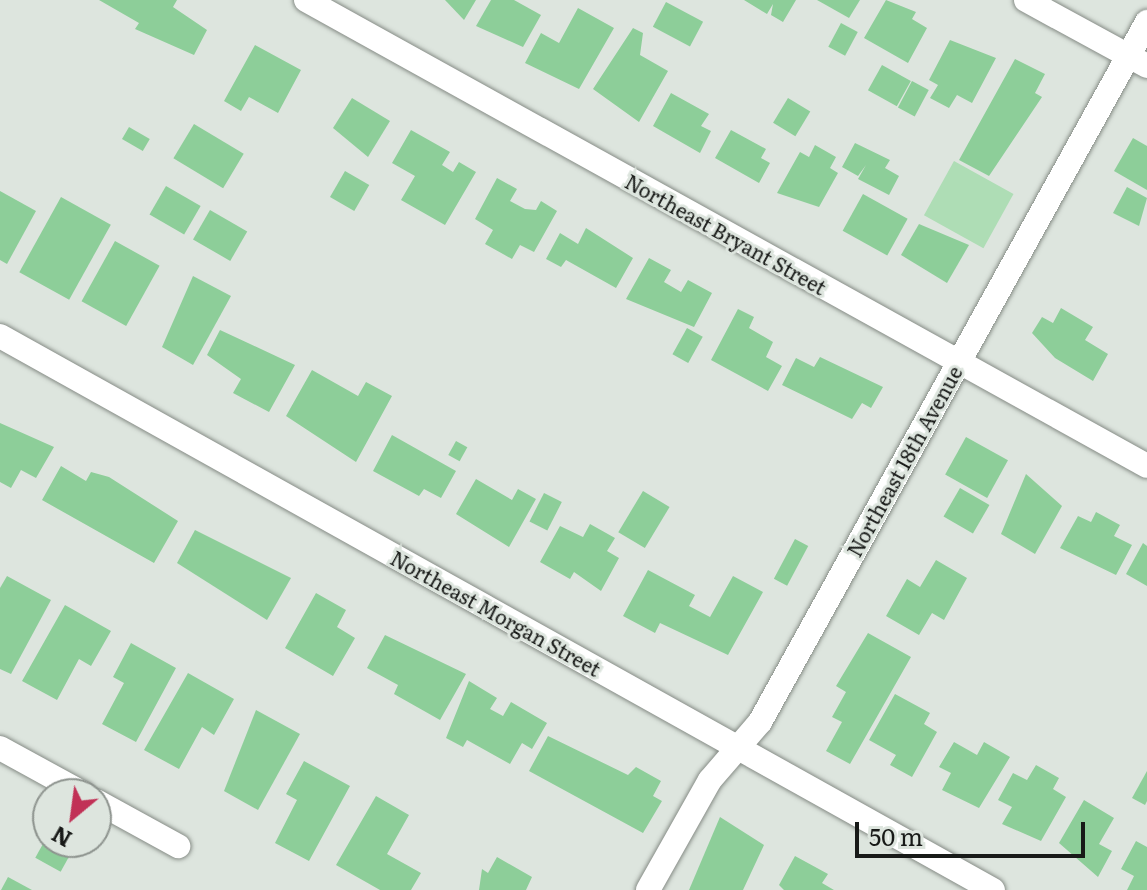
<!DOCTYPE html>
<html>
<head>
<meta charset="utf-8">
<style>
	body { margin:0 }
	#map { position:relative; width:1147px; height:890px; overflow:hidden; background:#dde5de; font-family:Literata,serif }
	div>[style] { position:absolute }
	.green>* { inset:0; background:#aeddb5; transform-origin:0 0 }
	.building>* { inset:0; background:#8dce99; transform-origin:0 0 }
	.roads { filter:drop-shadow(0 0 2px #868c86) drop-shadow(0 0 2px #868c86) }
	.minor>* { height:24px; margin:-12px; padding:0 12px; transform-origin:12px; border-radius:12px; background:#fff }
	span { translate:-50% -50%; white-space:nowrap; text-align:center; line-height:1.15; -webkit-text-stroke:6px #dde5de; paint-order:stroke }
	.street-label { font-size:20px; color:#181a18 }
	.north { position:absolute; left:32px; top:778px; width:80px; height:80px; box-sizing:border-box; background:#dde5de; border:2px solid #8e948f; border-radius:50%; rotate:209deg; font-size:22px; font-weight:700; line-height:32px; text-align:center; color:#181a18 }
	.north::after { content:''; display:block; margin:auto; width:28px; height:36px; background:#c13156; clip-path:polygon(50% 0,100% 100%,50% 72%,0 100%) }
	.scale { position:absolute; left:855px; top:822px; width:230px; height:36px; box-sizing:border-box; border:4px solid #181a18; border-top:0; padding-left:10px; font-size:24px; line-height:28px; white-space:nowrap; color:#181a18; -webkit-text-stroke:6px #dde5de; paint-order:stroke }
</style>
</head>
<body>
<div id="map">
	<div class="green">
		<div style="left:954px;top:161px;width:68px;height:62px;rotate:29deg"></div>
	</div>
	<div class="building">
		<div style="clip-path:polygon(99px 0,177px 0,173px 7px,207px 30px,194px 55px,135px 29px,139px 23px)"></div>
		<div style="clip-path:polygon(445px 0,476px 0,464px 20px)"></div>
		<div style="clip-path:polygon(491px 0,514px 0,541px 15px,523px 47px,476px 26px)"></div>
		<div style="clip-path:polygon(744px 0,796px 0,783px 22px,771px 15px,773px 4px,767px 14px)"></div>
		<div style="clip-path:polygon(817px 0,860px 0,849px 18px)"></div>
		<div style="clip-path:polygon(886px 0,916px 12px,912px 19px,927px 28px,908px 63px,864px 38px)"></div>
		<div style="left:666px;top:2px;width:42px;height:28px;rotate:28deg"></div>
		<div style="clip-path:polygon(578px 8px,614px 28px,579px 89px,525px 63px,541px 33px,559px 43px)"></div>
		<div style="left:841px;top:23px;width:19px;height:27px;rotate:28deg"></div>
		<div style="clip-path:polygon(633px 28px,643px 33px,640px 55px,668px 71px,639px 122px,593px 89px)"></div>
		<div style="clip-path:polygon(950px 40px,996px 58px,972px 103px,957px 95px,949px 108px,930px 98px,938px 85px,929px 80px)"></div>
		<div style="clip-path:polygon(255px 45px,301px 70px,278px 113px,249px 97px,241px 111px,224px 101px)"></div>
		<div style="clip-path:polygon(1015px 59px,1045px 74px,1035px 93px,1042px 97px,989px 176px,959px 160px)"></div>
		<div style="left:882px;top:65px;width:33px;height:29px;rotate:29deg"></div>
		<div style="left:912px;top:81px;width:19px;height:30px;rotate:28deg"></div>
		<div style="clip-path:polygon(671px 93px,709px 114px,701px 126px,711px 131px,700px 153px,653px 126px)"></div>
		<div style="clip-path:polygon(352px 98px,390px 121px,368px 157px,333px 128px)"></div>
		<div style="left:788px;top:98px;width:26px;height:29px;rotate:31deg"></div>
		<div style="left:194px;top:124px;width:58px;height:40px;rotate:31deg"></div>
		<div style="left:129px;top:127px;width:24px;height:14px;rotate:30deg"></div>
		<div style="clip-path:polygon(411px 130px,450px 152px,442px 165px,453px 172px,459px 162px,476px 172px,445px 225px,401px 200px,415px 176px,392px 163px)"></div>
		<div style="clip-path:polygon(731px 130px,766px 149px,761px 158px,770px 163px,759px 183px,715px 158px)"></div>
		<div style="clip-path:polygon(1133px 138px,1147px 146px,1147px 190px,1114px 171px)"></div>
		<div style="clip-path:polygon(855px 143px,890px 160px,885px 168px,899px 176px,889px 195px,858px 179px,866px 165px,858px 176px,842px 167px)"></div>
		<div style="clip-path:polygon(815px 145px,836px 157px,830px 168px,838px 173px,819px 207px,777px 193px,800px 152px,809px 157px)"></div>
		<div style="left:345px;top:171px;width:28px;height:30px;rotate:30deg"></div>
		<div style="clip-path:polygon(497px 178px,517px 189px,510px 201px,525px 209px,536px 210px,541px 201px,557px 211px,534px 252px,520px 245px,512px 259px,485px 244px,493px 230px,475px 219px)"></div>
		<div style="left:166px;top:186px;width:40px;height:33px;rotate:30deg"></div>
		<div style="clip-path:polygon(1127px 187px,1147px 198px,1139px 226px,1113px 213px)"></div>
		<div style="clip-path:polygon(0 191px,36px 211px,7px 264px,0 260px)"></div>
		<div style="left:863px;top:194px;width:51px;height:42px;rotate:29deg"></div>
		<div style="left:61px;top:197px;width:57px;height:86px;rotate:29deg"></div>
		<div style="left:210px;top:210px;width:43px;height:34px;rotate:30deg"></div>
		<div style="clip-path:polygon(919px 224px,969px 245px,947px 283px,901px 255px)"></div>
		<div style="clip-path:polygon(586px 228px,633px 258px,616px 288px,566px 260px,561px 267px,546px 259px,560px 233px,578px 244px)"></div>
		<div style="left:115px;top:241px;width:51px;height:69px;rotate:29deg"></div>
		<div style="clip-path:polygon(649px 258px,671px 270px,664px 282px,681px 292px,688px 280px,712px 293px,694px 327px,626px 299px)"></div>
		<div style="clip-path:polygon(193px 276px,231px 296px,193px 365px,162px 347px)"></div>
		<div style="clip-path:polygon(1061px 308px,1093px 327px,1085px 340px,1108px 354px,1093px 381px,1055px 358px,1032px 333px,1042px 317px,1053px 323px)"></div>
		<div style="clip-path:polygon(738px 309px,754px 317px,749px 328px,773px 342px,766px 357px,782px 366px,768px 391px,711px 360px)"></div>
		<div style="left:687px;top:328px;width:18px;height:30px;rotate:29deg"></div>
		<div style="clip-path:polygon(220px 330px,295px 365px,269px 412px,233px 393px,241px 379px,207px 355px)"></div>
		<div style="clip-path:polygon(820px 357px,883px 387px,871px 408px,862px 403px,852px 419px,782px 385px,796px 358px,814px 367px)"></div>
		<div style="clip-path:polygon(312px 370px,358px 396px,366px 382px,392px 396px,356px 462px,286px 416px)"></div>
		<div style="clip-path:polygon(0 423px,54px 447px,36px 478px,21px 470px,11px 488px,0 482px)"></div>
		<div style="clip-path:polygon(392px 435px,456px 471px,441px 498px,424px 489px,419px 496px,373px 471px)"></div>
		<div style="left:966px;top:437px;width:48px;height:43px;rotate:29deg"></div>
		<div style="left:456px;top:441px;width:13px;height:16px;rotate:29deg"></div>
		<div style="clip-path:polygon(61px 466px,86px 481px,91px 472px,109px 477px,178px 521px,154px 563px,42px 500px)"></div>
		<div style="clip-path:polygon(1026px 474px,1062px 506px,1035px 554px,1001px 534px)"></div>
		<div style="clip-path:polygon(476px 479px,512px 500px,518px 489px,536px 499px,509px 547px,456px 514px)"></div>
		<div style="left:960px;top:488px;width:34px;height:33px;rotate:30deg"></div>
		<div style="left:643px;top:491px;width:31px;height:48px;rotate:31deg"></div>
		<div style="left:544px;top:493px;width:20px;height:32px;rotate:27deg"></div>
		<div style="clip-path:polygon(1096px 512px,1120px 525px,1114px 536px,1132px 545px,1116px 575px,1060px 548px,1078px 516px,1091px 522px)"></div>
		<div style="clip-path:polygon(590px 524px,615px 538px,607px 551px,619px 558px,601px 591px,574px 572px,570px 579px,540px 562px,560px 526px,583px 537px)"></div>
		<div style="clip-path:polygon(195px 530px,291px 578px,267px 620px,177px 563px)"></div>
		<div style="left:795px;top:539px;width:15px;height:45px;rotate:28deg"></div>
		<div style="clip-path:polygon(1143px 543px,1147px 546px,1147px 586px,1126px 574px)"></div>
		<div style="clip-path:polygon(936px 560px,967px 578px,944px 620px,932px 613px,919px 635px,886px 616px,907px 579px,920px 587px)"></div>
		<div style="clip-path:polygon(648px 570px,695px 595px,689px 606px,710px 617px,733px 576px,763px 592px,728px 655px,660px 623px,655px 633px,623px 616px)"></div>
		<div style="clip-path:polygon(7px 576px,51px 600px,11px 674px,0 669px,0 588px)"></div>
		<div style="clip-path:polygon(316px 593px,346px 610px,337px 627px,355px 638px,333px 676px,285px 648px)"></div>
		<div style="clip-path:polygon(65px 605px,111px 631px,91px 666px,79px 659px,57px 700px,22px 681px)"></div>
		<div style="clip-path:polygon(868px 633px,911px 657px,850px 764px,826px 751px,842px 722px,832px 717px,846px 692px,836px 686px)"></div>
		<div style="clip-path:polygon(385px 635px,466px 674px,440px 720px,394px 694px,398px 685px,367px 668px)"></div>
		<div style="clip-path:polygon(131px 643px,176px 668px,136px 742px,102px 724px,124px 683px,113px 677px)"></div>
		<div style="clip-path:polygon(188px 673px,234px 699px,214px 735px,202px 727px,179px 769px,144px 750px)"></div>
		<div style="clip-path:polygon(469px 681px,497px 698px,490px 709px,503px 716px,511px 702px,547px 723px,532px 749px,522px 743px,510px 764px,467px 740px,463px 747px,446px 738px)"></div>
		<div style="clip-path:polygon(895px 694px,930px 713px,924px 724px,937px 732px,912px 777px,890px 765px,896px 755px,869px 740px)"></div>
		<div style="clip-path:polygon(256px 710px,300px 734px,258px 810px,224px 791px)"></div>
		<div style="clip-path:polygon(548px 736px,628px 775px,636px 767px,661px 781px,653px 796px,662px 801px,643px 833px,529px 771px)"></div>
		<div style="clip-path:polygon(954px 742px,977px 755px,984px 742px,1010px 757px,979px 808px,942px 790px,951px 773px,939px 767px)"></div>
		<div style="clip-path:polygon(304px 761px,350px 786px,309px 861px,275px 843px,297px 800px,286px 794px)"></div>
		<div style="clip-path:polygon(1036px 765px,1059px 778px,1053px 789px,1066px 797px,1041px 841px,1002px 824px,1012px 807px,998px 800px,1013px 773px,1027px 780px)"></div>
		<div style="clip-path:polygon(1147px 771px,1147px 801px,1145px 805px,1132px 798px)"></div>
		<div style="clip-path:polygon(376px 796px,409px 815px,387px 854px,421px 873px,411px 890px,380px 890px,336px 865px)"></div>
		<div style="clip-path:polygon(1084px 800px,1114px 818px,1099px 844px,1112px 851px,1098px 877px,1059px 843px)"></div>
		<div style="clip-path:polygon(720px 817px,764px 845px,743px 890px,689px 890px)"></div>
		<div style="clip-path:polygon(1136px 841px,1147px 847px,1147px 890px,1127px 890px,1134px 876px,1121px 869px)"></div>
		<div style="left:44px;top:842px;width:29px;height:18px;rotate:29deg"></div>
		<div style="clip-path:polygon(795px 856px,828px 874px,822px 883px,834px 890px,784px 890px,779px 885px)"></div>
		<div style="clip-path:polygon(497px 857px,532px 877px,526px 890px,479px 890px,482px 869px,488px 873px)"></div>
		<div style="clip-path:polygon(8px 877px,32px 890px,1px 890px)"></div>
	</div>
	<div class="roads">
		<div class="minor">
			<div style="left:306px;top:0;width:961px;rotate:28.99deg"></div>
			<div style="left:1026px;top:0;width:138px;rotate:28.6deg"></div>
			<div style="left:0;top:336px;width:1137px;rotate:29.16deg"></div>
			<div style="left:0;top:748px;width:96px;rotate:28.7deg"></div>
			<div style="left:96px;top:801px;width:94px;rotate:28.8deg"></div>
			<div style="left:648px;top:890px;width:126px;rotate:-60.6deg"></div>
			<div style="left:710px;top:780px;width:77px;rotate:-49.2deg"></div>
			<div style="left:760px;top:722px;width:800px;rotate:-61.06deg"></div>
		</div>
	</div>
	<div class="street-label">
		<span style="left:726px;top:234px;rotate:29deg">Northeast Bryant Street</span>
		<span style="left:904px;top:461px;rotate:-61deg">Northeast 18th Avenue</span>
		<span style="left:496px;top:613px;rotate:29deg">Northeast Morgan Street</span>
	</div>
	<div class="north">N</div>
	<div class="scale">50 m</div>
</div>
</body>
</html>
